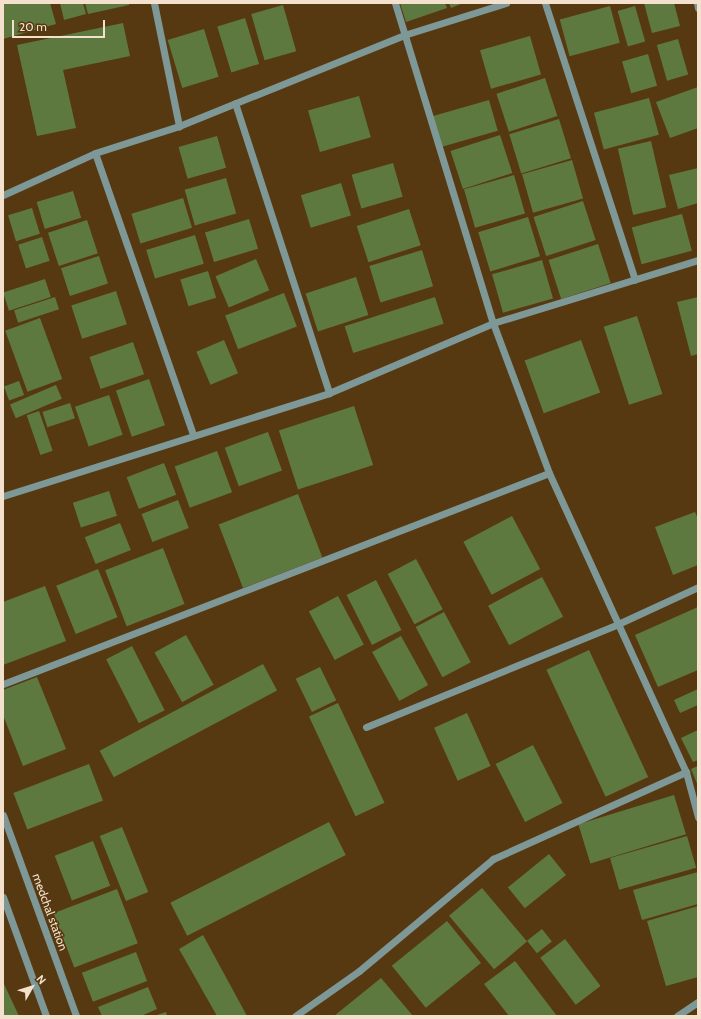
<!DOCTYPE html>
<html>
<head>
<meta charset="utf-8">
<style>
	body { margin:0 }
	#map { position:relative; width:701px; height:1019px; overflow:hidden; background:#573911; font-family:Cabin,sans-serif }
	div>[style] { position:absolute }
	.building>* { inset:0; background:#5e7940; transform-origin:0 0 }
	.minor>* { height:7px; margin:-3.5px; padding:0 3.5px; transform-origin:3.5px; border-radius:3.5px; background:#7d9896 }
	span { translate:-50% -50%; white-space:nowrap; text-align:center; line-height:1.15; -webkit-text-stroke:3px #573911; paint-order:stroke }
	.street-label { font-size:12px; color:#f4e1cd }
	.frame { position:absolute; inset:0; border:4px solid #f4e1cd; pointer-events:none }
	.north { position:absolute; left:12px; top:967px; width:40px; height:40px; -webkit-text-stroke:3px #573911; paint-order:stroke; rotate:51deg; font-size:11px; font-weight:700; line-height:16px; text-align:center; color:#f4e1cd }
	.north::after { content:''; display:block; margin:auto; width:14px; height:18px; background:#f4e1cd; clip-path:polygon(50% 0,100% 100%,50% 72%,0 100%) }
	.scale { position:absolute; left:12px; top:20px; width:93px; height:18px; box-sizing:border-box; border:2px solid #f4e1cd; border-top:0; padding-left:5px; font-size:12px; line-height:14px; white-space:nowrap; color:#f4e1cd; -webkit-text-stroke:3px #573911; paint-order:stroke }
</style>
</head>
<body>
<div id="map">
	<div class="building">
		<div style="clip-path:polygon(3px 3px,50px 3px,56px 24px,3px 39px)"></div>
		<div style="clip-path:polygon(60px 3px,83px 3px,86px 14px,64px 20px)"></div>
		<div style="clip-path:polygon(85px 3px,129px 3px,129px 5px,88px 14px)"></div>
		<div style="clip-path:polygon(400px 3px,445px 3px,447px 8px,406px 22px)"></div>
		<div style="clip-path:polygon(449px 3px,463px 3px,451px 8px)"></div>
		<div style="clip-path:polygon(644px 3px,674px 3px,680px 26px,652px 33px)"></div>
		<div style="left:283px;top:5px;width:48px;height:33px;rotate:74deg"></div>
		<div style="left:610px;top:6px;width:38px;height:52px;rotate:75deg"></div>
		<div style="left:635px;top:6px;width:37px;height:18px;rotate:74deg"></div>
		<div style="left:245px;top:18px;width:48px;height:29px;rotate:73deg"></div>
		<div style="clip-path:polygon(123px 23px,130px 56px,63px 70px,76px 128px,37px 136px,17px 45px)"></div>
		<div style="left:204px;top:29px;width:50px;height:38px;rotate:73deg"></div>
		<div style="left:530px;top:36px;width:40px;height:52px;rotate:74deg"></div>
		<div style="left:678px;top:39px;width:37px;height:22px;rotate:74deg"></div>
		<div style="left:648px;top:54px;width:33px;height:27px;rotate:74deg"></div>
		<div style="left:545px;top:78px;width:40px;height:51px;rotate:72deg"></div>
		<div style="clip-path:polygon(698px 87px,698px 128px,670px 138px,656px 102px)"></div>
		<div style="left:359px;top:96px;width:43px;height:53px;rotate:74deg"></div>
		<div style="left:649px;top:98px;width:38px;height:57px;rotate:75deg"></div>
		<div style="left:489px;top:100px;width:32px;height:59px;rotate:74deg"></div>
		<div style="left:559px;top:119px;width:41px;height:52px;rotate:73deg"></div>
		<div style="left:500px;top:135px;width:40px;height:52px;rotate:72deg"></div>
		<div style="left:217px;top:136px;width:33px;height:40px;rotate:74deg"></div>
		<div style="left:651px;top:141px;width:68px;height:34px;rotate:77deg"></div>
		<div style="left:572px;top:160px;width:40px;height:52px;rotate:74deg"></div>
		<div style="left:393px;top:163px;width:35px;height:43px;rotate:74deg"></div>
		<div style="clip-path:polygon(698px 168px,698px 203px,678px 209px,669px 175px)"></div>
		<div style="left:514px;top:175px;width:40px;height:52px;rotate:74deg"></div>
		<div style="left:226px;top:178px;width:37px;height:43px;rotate:74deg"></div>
		<div style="left:341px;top:183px;width:34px;height:42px;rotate:73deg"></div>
		<div style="left:73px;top:191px;width:28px;height:38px;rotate:73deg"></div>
		<div style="left:183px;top:198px;width:31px;height:54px;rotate:73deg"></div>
		<div style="left:583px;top:201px;width:41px;height:52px;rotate:72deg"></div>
		<div style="left:32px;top:208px;width:27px;height:25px;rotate:73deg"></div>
		<div style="left:409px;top:209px;width:38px;height:55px;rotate:72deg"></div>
		<div style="left:682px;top:214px;width:38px;height:52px;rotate:75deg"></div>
		<div style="left:528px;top:217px;width:41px;height:52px;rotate:73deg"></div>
		<div style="left:249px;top:219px;width:31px;height:46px;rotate:73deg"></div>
		<div style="left:87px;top:220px;width:35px;height:41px;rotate:72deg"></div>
		<div style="left:195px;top:235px;width:30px;height:51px;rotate:73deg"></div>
		<div style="left:42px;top:237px;width:25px;height:25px;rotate:72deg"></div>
		<div style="left:598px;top:244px;width:41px;height:52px;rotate:72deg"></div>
		<div style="left:422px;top:250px;width:38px;height:55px;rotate:73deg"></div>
		<div style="left:99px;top:256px;width:29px;height:40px;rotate:72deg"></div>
		<div style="left:256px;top:259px;width:34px;height:44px;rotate:67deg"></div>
		<div style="left:542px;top:260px;width:40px;height:52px;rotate:74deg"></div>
		<div style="left:208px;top:271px;width:28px;height:29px;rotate:73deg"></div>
		<div style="left:356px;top:277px;width:40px;height:53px;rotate:72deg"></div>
		<div style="left:45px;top:279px;width:19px;height:44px;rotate:72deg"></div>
		<div style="left:116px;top:291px;width:35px;height:47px;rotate:72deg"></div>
		<div style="left:284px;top:293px;width:36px;height:63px;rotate:69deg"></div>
		<div style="left:55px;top:297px;width:13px;height:43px;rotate:72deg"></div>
		<div style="left:435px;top:297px;width:28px;height:95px;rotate:72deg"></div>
		<div style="clip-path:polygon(698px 297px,698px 354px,691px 356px,677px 302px)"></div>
		<div style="left:637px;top:316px;width:82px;height:35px;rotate:72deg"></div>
		<div style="left:40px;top:318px;width:65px;height:37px;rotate:70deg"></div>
		<div style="left:224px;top:340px;width:36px;height:30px;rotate:67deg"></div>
		<div style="left:581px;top:340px;width:56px;height:60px;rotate:70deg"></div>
		<div style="left:133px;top:342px;width:34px;height:46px;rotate:71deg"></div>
		<div style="left:149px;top:379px;width:49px;height:35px;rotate:71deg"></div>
		<div style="left:19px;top:381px;width:15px;height:16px;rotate:70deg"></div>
		<div style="left:56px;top:385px;width:15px;height:50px;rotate:67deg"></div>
		<div style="left:109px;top:395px;width:42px;height:36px;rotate:71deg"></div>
		<div style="left:70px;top:403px;width:16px;height:29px;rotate:72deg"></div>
		<div style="left:354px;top:406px;width:62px;height:79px;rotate:72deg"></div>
		<div style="left:39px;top:411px;width:42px;height:13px;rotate:71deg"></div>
		<div style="left:268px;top:432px;width:41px;height:46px;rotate:70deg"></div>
		<div style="left:217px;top:451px;width:44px;height:45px;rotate:70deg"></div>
		<div style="left:164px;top:463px;width:34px;height:40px;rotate:69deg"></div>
		<div style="left:109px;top:491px;width:26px;height:38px;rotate:72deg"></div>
		<div style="left:298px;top:494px;width:68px;height:85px;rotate:69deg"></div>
		<div style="left:178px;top:500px;width:30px;height:39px;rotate:69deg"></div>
		<div style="clip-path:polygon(695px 512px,698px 519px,698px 565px,673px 575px,655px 527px)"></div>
		<div style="left:512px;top:516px;width:60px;height:55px;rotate:62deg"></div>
		<div style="left:120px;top:523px;width:29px;height:38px;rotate:68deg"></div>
		<div style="left:163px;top:548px;width:60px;height:62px;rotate:69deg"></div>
		<div style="left:416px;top:559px;width:57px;height:32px;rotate:62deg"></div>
		<div style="left:98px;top:569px;width:52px;height:45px;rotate:68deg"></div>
		<div style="left:542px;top:577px;width:45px;height:61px;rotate:62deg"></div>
		<div style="left:376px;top:580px;width:56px;height:33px;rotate:63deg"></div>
		<div style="clip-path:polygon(45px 586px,66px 641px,3px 665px,3px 602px)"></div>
		<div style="left:338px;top:596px;width:55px;height:33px;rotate:62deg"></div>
		<div style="clip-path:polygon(698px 607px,698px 670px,658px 687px,635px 635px)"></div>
		<div style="left:444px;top:612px;width:57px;height:32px;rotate:62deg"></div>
		<div style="left:186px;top:635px;width:57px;height:36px;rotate:61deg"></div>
		<div style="left:401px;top:636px;width:56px;height:33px;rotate:61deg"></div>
		<div style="left:132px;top:646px;width:72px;height:29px;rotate:63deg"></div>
		<div style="left:589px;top:650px;width:140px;height:47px;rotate:65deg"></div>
		<div style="left:263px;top:664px;width:30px;height:185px;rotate:62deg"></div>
		<div style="left:320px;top:667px;width:37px;height:27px;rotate:64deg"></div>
		<div style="clip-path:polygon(37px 677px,66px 749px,23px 766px,3px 715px,3px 690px)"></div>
		<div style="clip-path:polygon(698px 689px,698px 705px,680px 713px,674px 700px)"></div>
		<div style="left:338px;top:703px;width:110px;height:32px;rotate:65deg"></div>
		<div style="left:467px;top:713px;width:58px;height:36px;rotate:66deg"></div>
		<div style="clip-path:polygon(698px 730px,698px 760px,693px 762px,681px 738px)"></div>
		<div style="left:533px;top:745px;width:65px;height:42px;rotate:63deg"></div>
		<div style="left:89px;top:764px;width:39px;height:81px;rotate:69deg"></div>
		<div style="clip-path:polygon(698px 766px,698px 786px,691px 769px)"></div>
		<div style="left:674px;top:795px;width:41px;height:100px;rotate:73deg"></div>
		<div style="left:329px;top:822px;width:37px;height:178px;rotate:63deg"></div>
		<div style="left:122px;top:827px;width:70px;height:24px;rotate:68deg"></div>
		<div style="left:687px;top:836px;width:33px;height:80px;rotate:74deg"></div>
		<div style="left:93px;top:841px;width:48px;height:41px;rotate:69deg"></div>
		<div style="left:549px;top:854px;width:27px;height:53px;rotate:51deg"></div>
		<div style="clip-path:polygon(698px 872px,698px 904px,642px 920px,633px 890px)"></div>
		<div style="left:482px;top:888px;width:70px;height:43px;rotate:50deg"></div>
		<div style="left:117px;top:889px;width:58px;height:68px;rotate:69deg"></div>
		<div style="clip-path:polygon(698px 906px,698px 977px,666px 986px,647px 921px)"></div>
		<div style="left:447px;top:921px;width:54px;height:71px;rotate:51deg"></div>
		<div style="left:542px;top:929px;width:16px;height:19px;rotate:52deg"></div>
		<div style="clip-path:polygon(203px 935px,247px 1016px,217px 1016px,179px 949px)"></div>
		<div style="left:565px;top:939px;width:59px;height:31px;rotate:53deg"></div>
		<div style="left:136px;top:952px;width:31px;height:58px;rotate:69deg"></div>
		<div style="clip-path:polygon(515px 961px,557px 1016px,509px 1016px,484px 984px)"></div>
		<div style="clip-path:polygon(381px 978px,413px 1016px,334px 1016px)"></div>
		<div style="clip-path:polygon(3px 982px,19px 1016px,3px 1016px)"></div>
		<div style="clip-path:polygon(148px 987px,157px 1009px,141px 1016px,102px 1016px,98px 1007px)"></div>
		<div style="clip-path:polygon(166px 1012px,167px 1016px,154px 1016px)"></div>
	</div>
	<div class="minor">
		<div style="left:154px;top:3px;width:126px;rotate:78.5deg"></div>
		<div style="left:395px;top:3px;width:335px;rotate:73deg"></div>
		<div style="left:493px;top:323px;width:160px;rotate:69.5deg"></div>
		<div style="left:549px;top:473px;width:329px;rotate:65.4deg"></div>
		<div style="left:686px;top:772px;width:47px;rotate:75.1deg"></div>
		<div style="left:545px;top:3px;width:291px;rotate:72deg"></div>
		<div style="left:697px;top:3px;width:5px;rotate:79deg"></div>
		<div style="left:235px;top:103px;width:305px;rotate:72deg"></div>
		<div style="left:95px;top:153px;width:299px;rotate:70.8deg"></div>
		<div style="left:3px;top:195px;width:101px;rotate:-24.5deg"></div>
		<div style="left:95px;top:153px;width:88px;rotate:-17.8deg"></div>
		<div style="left:179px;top:126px;width:243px;rotate:-22deg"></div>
		<div style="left:404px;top:35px;width:107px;rotate:-17.4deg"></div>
		<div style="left:3px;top:496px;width:342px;rotate:-17.5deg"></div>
		<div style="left:329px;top:393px;width:178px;rotate:-23.1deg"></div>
		<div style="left:493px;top:323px;width:214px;rotate:-17.1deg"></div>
		<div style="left:3px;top:684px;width:585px;rotate:-21.13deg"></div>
		<div style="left:366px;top:727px;width:272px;rotate:-22.2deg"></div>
		<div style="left:618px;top:624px;width:88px;rotate:-24.8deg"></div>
		<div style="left:3px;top:815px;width:214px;rotate:70deg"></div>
		<div style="left:3px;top:897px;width:127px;rotate:70.1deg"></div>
		<div style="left:295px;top:1016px;width:78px;rotate:-35.1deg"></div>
		<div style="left:359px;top:971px;width:175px;rotate:-39.9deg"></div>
		<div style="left:493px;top:859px;width:212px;rotate:-24.3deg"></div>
		<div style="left:677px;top:1016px;width:25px;rotate:-34deg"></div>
	</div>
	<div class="street-label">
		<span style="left:50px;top:912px;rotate:70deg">medchal station</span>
	</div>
	<div class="frame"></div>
	<div class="north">N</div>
	<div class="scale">20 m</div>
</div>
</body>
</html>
